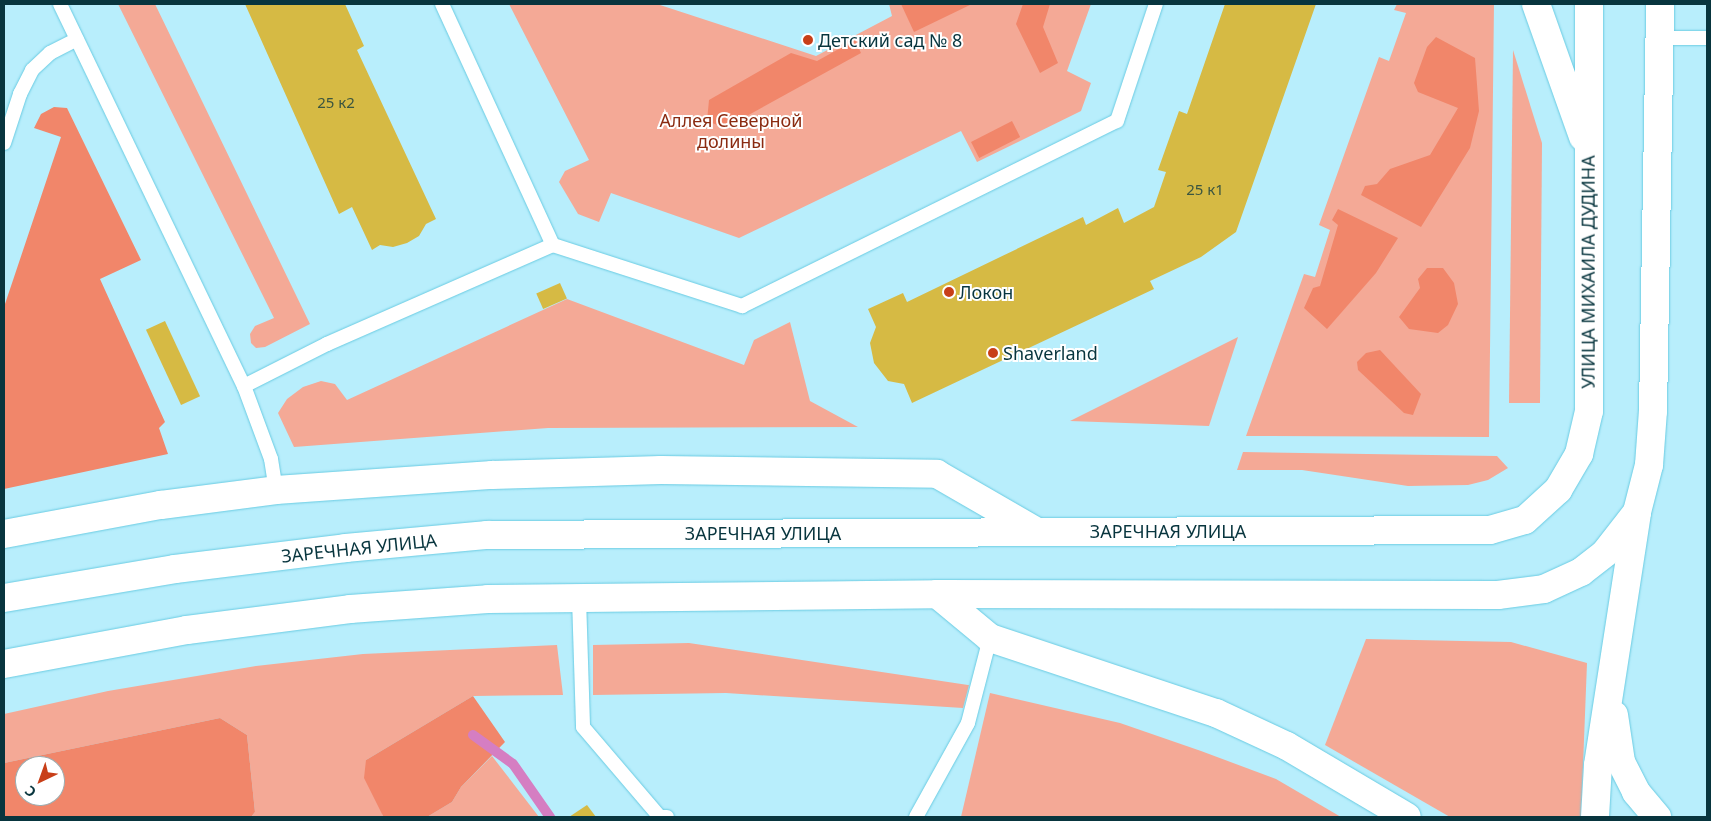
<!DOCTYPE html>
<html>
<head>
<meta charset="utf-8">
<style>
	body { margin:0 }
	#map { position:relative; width:1711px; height:821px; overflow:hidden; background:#b8eefc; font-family:"Noto Sans",sans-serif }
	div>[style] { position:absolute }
	.green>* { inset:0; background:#f4a996 }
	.forest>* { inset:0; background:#f1866a; transform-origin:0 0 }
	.stream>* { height:10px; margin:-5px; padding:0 5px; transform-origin:5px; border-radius:5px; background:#d57ec2 }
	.building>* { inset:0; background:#d6ba44; transform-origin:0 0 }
	.roads { filter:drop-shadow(0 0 1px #69cbe2) drop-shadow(0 0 1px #69cbe2) }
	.service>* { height:14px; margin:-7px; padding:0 7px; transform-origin:7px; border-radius:7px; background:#fff }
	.minor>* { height:28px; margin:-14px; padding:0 14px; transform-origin:14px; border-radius:14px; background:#fff }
	.dots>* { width:14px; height:14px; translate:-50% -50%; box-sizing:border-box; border:2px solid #fff; border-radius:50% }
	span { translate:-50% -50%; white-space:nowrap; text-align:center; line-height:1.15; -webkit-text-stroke:4px #fff; paint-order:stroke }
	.number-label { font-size:15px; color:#3c5640 }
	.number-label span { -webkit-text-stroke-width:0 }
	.poi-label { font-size:18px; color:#08353e }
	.left { translate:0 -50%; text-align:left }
	.park-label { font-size:18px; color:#8a2b11 }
	.street-label { font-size:18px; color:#08353e }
	.frame { position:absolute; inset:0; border:5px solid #08353e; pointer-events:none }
	.north { position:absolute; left:15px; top:756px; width:50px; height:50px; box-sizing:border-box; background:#fff; border:1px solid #9caeb2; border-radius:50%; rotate:222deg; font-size:14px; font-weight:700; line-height:20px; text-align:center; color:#08353e }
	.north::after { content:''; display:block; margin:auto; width:18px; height:22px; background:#c83f18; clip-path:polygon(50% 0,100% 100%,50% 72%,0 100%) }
</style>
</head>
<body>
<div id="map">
	<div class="green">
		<div style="clip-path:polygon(118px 4px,155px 4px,310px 324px,265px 347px,256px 348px,251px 343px,250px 334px,255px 326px,274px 318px)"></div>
		<div style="clip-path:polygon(509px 4px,657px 4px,816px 56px,892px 16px,889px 4px,1091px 4px,1067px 71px,1091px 83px,1081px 111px,977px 162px,961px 131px,739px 238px,611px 193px,599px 222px,578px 214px,559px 182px,565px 171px,589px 160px)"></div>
		<div style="clip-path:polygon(1397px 4px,1494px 4px,1489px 437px,1246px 436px,1304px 274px,1315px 277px,1330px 230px,1319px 225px,1379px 57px,1389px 61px,1406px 13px,1394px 10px)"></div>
		<div style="clip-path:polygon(1513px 50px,1542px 143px,1540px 403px,1509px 403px)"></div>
		<div style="clip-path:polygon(567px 299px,744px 365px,754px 340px,790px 322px,810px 401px,858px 427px,548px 428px,294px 447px,278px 413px,287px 399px,303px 387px,321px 381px,335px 384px,347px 400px)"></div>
		<div style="clip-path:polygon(1238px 337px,1209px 426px,1070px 421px)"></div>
		<div style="clip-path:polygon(1243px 452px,1497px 456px,1508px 468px,1488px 480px,1468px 485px,1408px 486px,1302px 470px,1237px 470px)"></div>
		<div style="clip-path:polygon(1366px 639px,1511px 642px,1587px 663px,1581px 817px,1450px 817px,1325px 745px)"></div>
		<div style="clip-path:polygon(689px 643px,968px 685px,969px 685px,963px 708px,726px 693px,593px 695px,593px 645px)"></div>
		<div style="clip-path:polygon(557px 645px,563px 695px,473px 696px,366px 760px,383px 816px,389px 817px,251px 817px,255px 812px,247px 735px,220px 718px,4px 763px,4px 714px,108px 691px,256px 666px,363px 654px)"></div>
		<div style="clip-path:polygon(990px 693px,1120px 723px,1201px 751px,1276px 779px,1341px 817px,961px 817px)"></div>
		<div style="clip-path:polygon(492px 756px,539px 817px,427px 817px,452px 802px,461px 787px)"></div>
	</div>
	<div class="forest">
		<div style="clip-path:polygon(901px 4px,972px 4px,914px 32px)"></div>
		<div style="clip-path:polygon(1023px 4px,1050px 4px,1043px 27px,1058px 63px,1040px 73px,1016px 24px)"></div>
		<div style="clip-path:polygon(1436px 37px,1475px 58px,1479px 111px,1470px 148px,1421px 227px,1361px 195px,1365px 186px,1377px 184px,1390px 169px,1430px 155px,1458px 108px,1418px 92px,1414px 83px,1427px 47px)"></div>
		<div style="clip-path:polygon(855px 40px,861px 53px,725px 128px,707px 121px,709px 100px,791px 53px,817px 61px)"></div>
		<div style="clip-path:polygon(54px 107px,67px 108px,141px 260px,100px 279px,165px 422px,159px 428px,168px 454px,4px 489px,4px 307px,61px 137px,34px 128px,41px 114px)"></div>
		<div style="left:1012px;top:121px;width:18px;height:46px;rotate:63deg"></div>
		<div style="clip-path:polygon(1338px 209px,1398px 238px,1376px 273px,1327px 329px,1304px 308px,1313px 288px,1320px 286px,1338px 225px,1332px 220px)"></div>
		<div style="clip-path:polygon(1427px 268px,1443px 268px,1454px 283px,1458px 304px,1448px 325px,1438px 333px,1409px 329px,1399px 317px,1420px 288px,1418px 279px)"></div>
		<div style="clip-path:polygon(1380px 350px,1421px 394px,1413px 415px,1404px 413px,1358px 370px,1357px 362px,1366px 353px)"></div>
		<div style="clip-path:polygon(473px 696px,505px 742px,461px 787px,452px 802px,427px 817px,383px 816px,364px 778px,366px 760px)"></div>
		<div style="clip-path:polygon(evenodd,220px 718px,247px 735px,255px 812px,251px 817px,4px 817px,4px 763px,220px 718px,25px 766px,55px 766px,55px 796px,25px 796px,25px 766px)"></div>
	</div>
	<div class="stream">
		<div style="left:473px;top:735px;width:49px;rotate:35.9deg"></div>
		<div style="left:513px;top:764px;width:65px;rotate:55.1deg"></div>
	</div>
	<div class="building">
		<div style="clip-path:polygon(245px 4px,345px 4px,364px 46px,357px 50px,436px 219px,426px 224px,419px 236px,407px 243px,393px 247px,380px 245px,372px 250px,352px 207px,339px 214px)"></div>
		<div style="clip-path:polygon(1225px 4px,1316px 4px,1236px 232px,1201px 257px,1150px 281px,1154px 289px,912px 403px,904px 384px,888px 381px,874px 363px,870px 343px,876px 327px,868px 309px,903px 293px,907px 302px,1083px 217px,1086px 225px,1118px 208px,1124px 223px,1154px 207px,1166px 172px,1158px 170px,1179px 111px,1187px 114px)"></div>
		<div style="left:560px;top:283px;width:17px;height:26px;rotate:66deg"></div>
		<div style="left:165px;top:321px;width:83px;height:21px;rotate:65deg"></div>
		<div style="clip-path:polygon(587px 805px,596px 817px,569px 817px)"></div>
	</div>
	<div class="roads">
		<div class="service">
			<div style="left:60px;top:4px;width:424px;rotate:64.3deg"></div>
			<div style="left:244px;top:386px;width:78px;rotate:69.7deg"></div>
			<div style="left:271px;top:459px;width:31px;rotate:81deg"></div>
			<div style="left:442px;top:4px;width:265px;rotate:65.3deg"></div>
			<div style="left:1660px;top:38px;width:47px"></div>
			<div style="left:4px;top:143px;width:52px;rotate:-71.9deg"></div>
			<div style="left:20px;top:94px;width:27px;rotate:-63deg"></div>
			<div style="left:32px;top:70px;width:25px;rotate:-43deg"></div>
			<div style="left:50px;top:53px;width:30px;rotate:-27deg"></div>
			<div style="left:244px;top:386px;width:93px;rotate:-26.8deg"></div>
			<div style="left:327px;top:344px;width:247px;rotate:-23.7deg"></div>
			<div style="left:553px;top:245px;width:199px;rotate:17.9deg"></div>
			<div style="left:742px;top:306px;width:418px;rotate:-26.3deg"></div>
			<div style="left:1117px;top:121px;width:123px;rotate:-71.6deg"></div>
			<div style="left:579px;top:598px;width:129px;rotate:88.2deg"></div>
			<div style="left:583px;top:727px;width:118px;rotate:49.5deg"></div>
			<div style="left:660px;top:817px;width:7px"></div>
			<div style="left:916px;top:817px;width:107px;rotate:-61deg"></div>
			<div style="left:968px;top:723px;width:88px;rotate:-75.5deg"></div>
		</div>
		<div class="minor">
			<div style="left:1536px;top:4px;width:141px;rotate:70.5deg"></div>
			<div style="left:4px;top:534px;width:160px;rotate:-10.5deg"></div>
			<div style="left:161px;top:505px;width:116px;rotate:-7.4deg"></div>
			<div style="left:276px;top:490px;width:217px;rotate:-4deg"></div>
			<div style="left:492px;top:475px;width:169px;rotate:-1.7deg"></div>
			<div style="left:661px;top:470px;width:276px;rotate:0.8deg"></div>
			<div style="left:937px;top:474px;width:112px;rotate:30deg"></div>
			<div style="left:937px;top:594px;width:69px;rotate:39.7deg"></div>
			<div style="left:990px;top:638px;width:238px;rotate:18.4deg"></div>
			<div style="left:1216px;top:713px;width:78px;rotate:24.9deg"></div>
			<div style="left:1287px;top:746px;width:139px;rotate:30.6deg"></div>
			<div style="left:4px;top:598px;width:173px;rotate:-9.6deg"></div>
			<div style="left:175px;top:569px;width:172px;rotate:-7deg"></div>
			<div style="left:346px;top:548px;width:142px;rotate:-5.3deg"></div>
			<div style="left:487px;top:535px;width:1003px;rotate:-0.29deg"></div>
			<div style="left:1490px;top:530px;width:36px;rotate:-16deg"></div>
			<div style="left:1525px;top:520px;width:45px;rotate:-42.3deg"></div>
			<div style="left:1558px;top:490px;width:42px;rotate:-59.7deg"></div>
			<div style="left:1579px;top:454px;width:44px;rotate:-76.9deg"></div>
			<div style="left:1589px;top:411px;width:407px;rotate:-90deg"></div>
			<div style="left:4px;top:664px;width:186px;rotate:-10.5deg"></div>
			<div style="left:187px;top:630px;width:164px;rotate:-7.3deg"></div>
			<div style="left:350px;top:609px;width:138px;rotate:-4.1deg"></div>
			<div style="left:488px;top:599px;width:449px;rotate:-0.6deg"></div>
			<div style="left:937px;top:594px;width:561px;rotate:0.1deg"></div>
			<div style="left:1498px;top:595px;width:46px;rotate:-7.4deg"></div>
			<div style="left:1544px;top:589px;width:41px;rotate:-24.7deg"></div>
			<div style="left:1581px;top:572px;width:31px;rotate:-38deg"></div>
			<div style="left:1605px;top:553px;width:52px;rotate:-52deg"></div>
			<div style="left:1614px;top:715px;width:48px;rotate:81.5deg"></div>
			<div style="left:1621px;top:762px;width:34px;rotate:63deg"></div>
			<div style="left:1636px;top:792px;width:33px;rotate:50deg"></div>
			<div style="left:1595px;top:817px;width:52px;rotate:-86.7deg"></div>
			<div style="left:1598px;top:765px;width:256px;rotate:-81.2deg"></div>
			<div style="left:1637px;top:512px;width:49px;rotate:-75.7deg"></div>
			<div style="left:1649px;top:465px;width:54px;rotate:-85.8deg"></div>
			<div style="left:1653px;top:411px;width:407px;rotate:-89deg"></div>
		</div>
	</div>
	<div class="dots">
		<div style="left:808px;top:40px;background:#c83f18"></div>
		<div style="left:949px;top:292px;background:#c83f18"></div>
		<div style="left:993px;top:353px;background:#c83f18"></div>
	</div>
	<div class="number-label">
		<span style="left:336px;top:103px">25 к2</span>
		<span style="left:1205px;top:190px">25 к1</span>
	</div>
	<div class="poi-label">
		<span class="left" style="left:818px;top:40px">Детский сад № 8</span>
		<span class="left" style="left:959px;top:292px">Локон</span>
		<span class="left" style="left:1003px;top:353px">Shaverland</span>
	</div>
	<div class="park-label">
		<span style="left:731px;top:131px">Аллея Северной<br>долины</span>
	</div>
	<div class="street-label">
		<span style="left:1588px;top:272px;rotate:-90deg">УЛИЦА МИХАИЛА ДУДИНА</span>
		<span style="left:1168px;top:531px">ЗАРЕЧНАЯ УЛИЦА</span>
		<span style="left:763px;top:533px">ЗАРЕЧНАЯ УЛИЦА</span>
		<span style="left:359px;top:548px;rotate:-6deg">ЗАРЕЧНАЯ УЛИЦА</span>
	</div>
	<div class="frame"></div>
	<div class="north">С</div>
</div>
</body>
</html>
